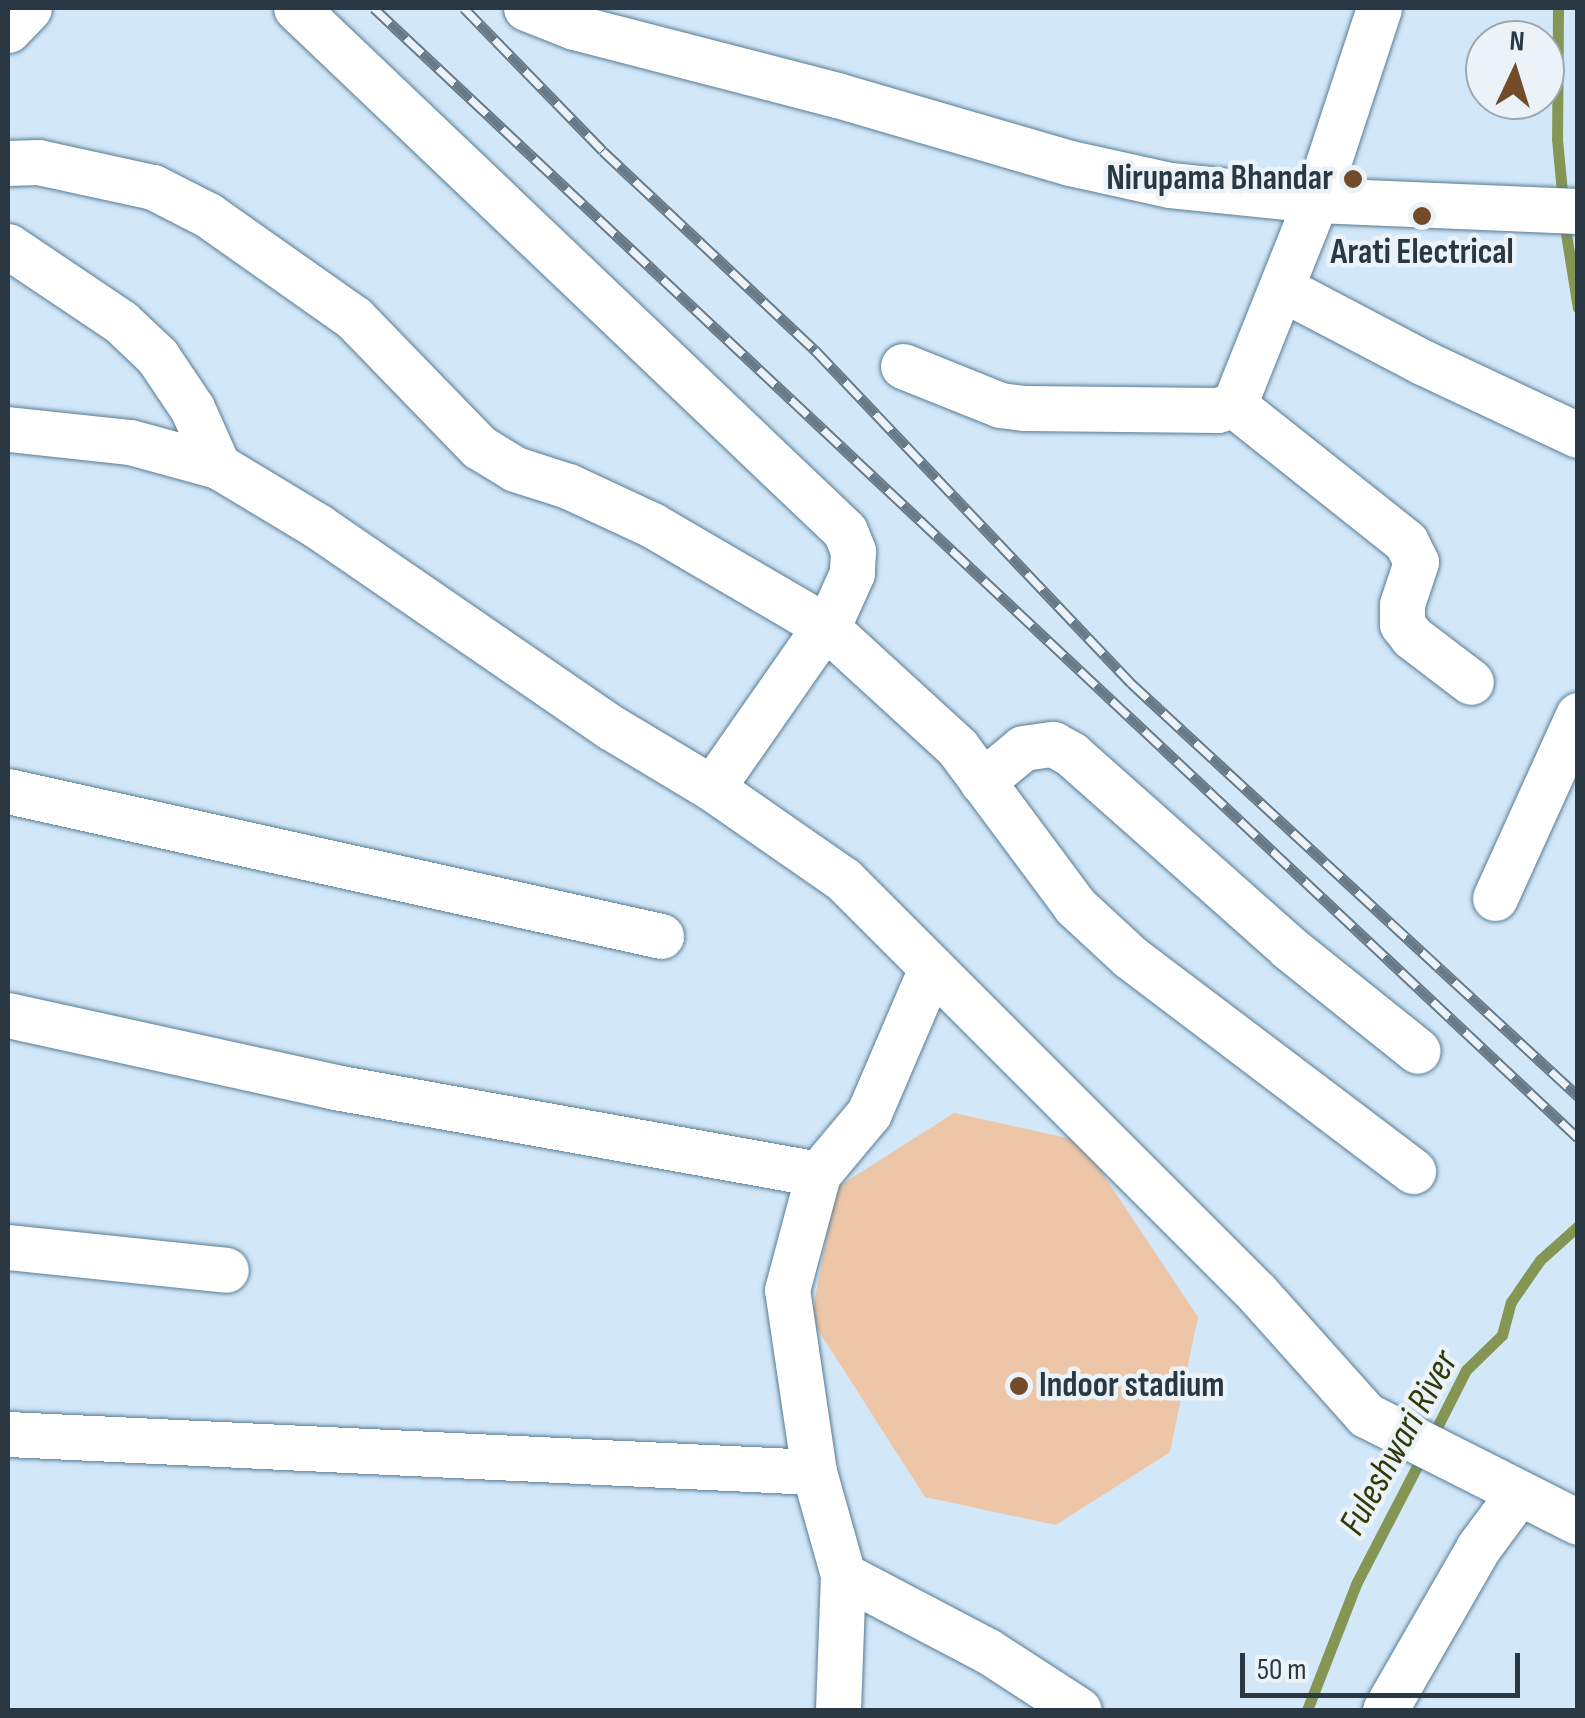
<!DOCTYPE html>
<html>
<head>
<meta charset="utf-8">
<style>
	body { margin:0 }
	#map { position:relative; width:1585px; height:1718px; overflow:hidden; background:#d2e8f9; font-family:"Sofia Sans Condensed",sans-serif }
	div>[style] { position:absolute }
	.green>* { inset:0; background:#edc6a7 }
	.stream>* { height:11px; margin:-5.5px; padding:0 5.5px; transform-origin:5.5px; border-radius:5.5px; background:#849554 }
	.roads { filter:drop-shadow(0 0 2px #597b94) drop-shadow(0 0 2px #597b94) }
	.minor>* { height:45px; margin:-22.5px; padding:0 22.5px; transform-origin:22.5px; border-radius:22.5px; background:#fff }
	.rail>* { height:11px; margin-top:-5.5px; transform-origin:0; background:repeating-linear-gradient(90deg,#ebf3f8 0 22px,#687a87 0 44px); box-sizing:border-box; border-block:2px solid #687a87 }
	.dots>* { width:28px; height:28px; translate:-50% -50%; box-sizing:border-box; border:5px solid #ebf3f8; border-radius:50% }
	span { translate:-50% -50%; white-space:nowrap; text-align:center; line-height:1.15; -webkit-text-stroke:9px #ebf3f8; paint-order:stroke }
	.poi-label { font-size:35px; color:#293843; font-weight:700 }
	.right { translate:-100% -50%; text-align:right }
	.left { translate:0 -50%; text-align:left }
	.water-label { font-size:38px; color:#2f3a06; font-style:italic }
	.frame { position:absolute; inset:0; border:10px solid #293843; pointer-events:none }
	.north { position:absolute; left:1465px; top:20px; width:100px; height:100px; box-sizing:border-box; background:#ebf3f8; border:2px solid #9da8b0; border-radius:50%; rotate:4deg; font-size:28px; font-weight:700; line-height:40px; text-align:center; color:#293843 }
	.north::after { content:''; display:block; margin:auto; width:35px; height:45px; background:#724b29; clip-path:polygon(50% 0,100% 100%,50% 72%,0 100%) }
	.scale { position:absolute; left:1240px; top:1653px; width:280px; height:45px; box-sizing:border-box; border:5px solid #293843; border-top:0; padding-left:12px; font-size:30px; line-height:35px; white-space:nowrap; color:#293843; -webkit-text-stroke:8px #ebf3f8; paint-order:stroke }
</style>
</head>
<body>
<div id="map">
	<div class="green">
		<div style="clip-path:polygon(954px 1113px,1081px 1141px,1198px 1317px,1170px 1452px,1056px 1525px,925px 1497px,811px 1319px,836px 1188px)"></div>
	</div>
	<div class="stream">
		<div style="left:1558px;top:8px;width:131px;rotate:90.4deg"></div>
		<div style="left:1557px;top:139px;width:64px;rotate:84.6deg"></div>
		<div style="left:1564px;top:221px;width:88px;rotate:80.9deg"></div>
		<div style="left:1432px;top:1437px;width:75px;rotate:-63.1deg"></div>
		<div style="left:1466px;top:1370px;width:50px;rotate:-44.2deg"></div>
		<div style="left:1502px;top:1335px;width:34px;rotate:-75deg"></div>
		<div style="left:1511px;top:1302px;width:51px;rotate:-55.4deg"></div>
		<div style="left:1540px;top:1260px;width:51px;rotate:-41.8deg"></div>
		<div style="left:1307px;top:1710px;width:137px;rotate:-68.7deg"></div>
		<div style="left:1357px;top:1582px;width:145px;rotate:-62.6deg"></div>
	</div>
	<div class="roads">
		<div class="minor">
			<div style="left:296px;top:8px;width:758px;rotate:43.61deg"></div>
			<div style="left:845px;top:531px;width:22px;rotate:68deg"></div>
			<div style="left:853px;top:551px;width:22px;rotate:93deg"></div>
			<div style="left:852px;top:573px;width:44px;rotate:114.2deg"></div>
			<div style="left:834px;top:613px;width:213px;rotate:124.9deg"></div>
			<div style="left:526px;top:8px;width:52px;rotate:21.6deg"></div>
			<div style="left:574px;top:27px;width:272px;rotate:14.5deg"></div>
			<div style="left:837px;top:95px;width:243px;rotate:16.3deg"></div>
			<div style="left:1070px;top:163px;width:102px;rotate:12.4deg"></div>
			<div style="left:1170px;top:185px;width:147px;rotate:5.9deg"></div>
			<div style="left:1316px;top:200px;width:262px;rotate:2.4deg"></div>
			<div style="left:8px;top:30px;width:30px;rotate:-46deg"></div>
			<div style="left:8px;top:163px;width:30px;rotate:-2deg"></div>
			<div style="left:38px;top:162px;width:118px;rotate:12.3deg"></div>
			<div style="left:153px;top:187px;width:62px;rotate:27deg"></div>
			<div style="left:208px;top:215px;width:179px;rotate:35.2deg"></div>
			<div style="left:354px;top:318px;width:180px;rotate:45.9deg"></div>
			<div style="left:479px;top:447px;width:42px;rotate:31.4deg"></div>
			<div style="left:515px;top:469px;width:56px;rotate:17.8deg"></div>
			<div style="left:568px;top:486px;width:93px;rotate:24.9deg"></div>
			<div style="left:652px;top:525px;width:200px;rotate:30.3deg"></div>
			<div style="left:825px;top:626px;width:179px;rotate:42.5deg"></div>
			<div style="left:957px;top:747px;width:198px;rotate:53.4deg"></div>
			<div style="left:1075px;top:906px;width:75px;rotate:42.8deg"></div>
			<div style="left:1130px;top:957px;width:355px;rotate:37.1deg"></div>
			<div style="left:8px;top:246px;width:136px;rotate:33.9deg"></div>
			<div style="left:121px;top:322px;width:50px;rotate:43.4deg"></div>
			<div style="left:157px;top:356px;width:63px;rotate:56.1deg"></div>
			<div style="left:192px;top:408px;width:64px;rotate:65.9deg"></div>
			<div style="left:1283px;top:289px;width:157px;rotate:27.7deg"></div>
			<div style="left:1422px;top:362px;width:172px;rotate:25.1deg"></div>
			<div style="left:903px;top:366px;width:105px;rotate:21.9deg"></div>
			<div style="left:1000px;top:405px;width:25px;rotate:7deg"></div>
			<div style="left:1025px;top:408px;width:192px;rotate:0.6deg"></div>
			<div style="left:1217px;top:410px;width:18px;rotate:-16deg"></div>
			<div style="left:1234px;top:405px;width:221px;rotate:-68.2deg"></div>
			<div style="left:1316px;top:200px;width:202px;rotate:-71.8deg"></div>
			<div style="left:1234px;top:405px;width:220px;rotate:38.5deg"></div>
			<div style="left:1406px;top:542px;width:22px;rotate:63deg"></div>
			<div style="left:1416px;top:562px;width:44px;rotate:108.4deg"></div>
			<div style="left:1402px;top:604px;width:20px;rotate:90deg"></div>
			<div style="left:1402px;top:624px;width:16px;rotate:52deg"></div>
			<div style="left:1412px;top:637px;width:74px;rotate:37.3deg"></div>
			<div style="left:8px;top:429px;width:123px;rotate:6.1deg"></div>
			<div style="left:130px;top:442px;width:91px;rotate:15.3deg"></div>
			<div style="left:218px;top:466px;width:118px;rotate:31.1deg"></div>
			<div style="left:319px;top:527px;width:355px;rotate:34.5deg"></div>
			<div style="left:612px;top:728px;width:117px;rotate:31deg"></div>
			<div style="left:712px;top:788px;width:160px;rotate:34.8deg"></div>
			<div style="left:843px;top:879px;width:585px;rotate:45deg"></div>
			<div style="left:1257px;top:1293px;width:164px;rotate:48.2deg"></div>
			<div style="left:1366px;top:1415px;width:237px;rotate:26.8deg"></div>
			<div style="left:982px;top:782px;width:53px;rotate:-39.7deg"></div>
			<div style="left:1023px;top:748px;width:30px;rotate:-8deg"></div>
			<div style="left:1053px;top:744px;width:21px;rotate:29deg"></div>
			<div style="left:1071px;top:754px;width:290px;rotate:41.6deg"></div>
			<div style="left:1288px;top:947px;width:166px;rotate:38.7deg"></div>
			<div style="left:8px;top:791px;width:669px;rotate:12.52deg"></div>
			<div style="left:1495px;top:898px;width:201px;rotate:-65.6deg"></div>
			<div style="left:8px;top:1015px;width:335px;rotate:12.4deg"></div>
			<div style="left:335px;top:1087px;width:491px;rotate:10.2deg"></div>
			<div style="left:8px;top:1247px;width:219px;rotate:6deg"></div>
			<div style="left:8px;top:1434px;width:807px;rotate:2.7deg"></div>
			<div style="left:843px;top:1575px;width:164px;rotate:27.7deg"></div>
			<div style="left:988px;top:1651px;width:108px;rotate:33deg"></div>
			<div style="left:838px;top:1710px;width:135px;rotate:-87.9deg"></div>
			<div style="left:843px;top:1575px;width:107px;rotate:-105.7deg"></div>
			<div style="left:814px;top:1472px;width:184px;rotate:-98.4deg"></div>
			<div style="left:787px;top:1290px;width:120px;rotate:-75deg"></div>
			<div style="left:818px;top:1174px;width:80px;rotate:-50.1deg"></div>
			<div style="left:869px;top:1113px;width:158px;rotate:-66.8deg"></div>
			<div style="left:1385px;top:1710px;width:187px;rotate:-60.1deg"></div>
			<div style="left:1478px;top:1548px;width:67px;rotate:-53.5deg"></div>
		</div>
	</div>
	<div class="rail">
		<div style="left:374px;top:8px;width:1651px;rotate:43.18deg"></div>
		<div style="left:464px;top:8px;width:199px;rotate:45.8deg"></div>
		<div style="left:603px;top:151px;width:291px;rotate:43.2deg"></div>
		<div style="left:815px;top:350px;width:459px;rotate:46.5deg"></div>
		<div style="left:1131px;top:683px;width:609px;rotate:42.74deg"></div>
	</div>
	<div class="dots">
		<div style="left:1353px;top:179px;background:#724b29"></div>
		<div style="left:1422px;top:216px;background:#724b29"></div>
		<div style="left:1019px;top:1386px;background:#724b29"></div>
	</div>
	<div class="poi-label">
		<span class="right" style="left:1333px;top:179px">Nirupama Bhandar</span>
		<span style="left:1422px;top:253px">Arati Electrical</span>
		<span class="left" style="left:1039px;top:1386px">Indoor stadium</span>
	</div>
	<div class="water-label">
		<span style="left:1399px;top:1443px;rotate:-61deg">Fuleshwari River</span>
	</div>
	<div class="frame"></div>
	<div class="north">N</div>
	<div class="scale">50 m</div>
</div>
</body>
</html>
